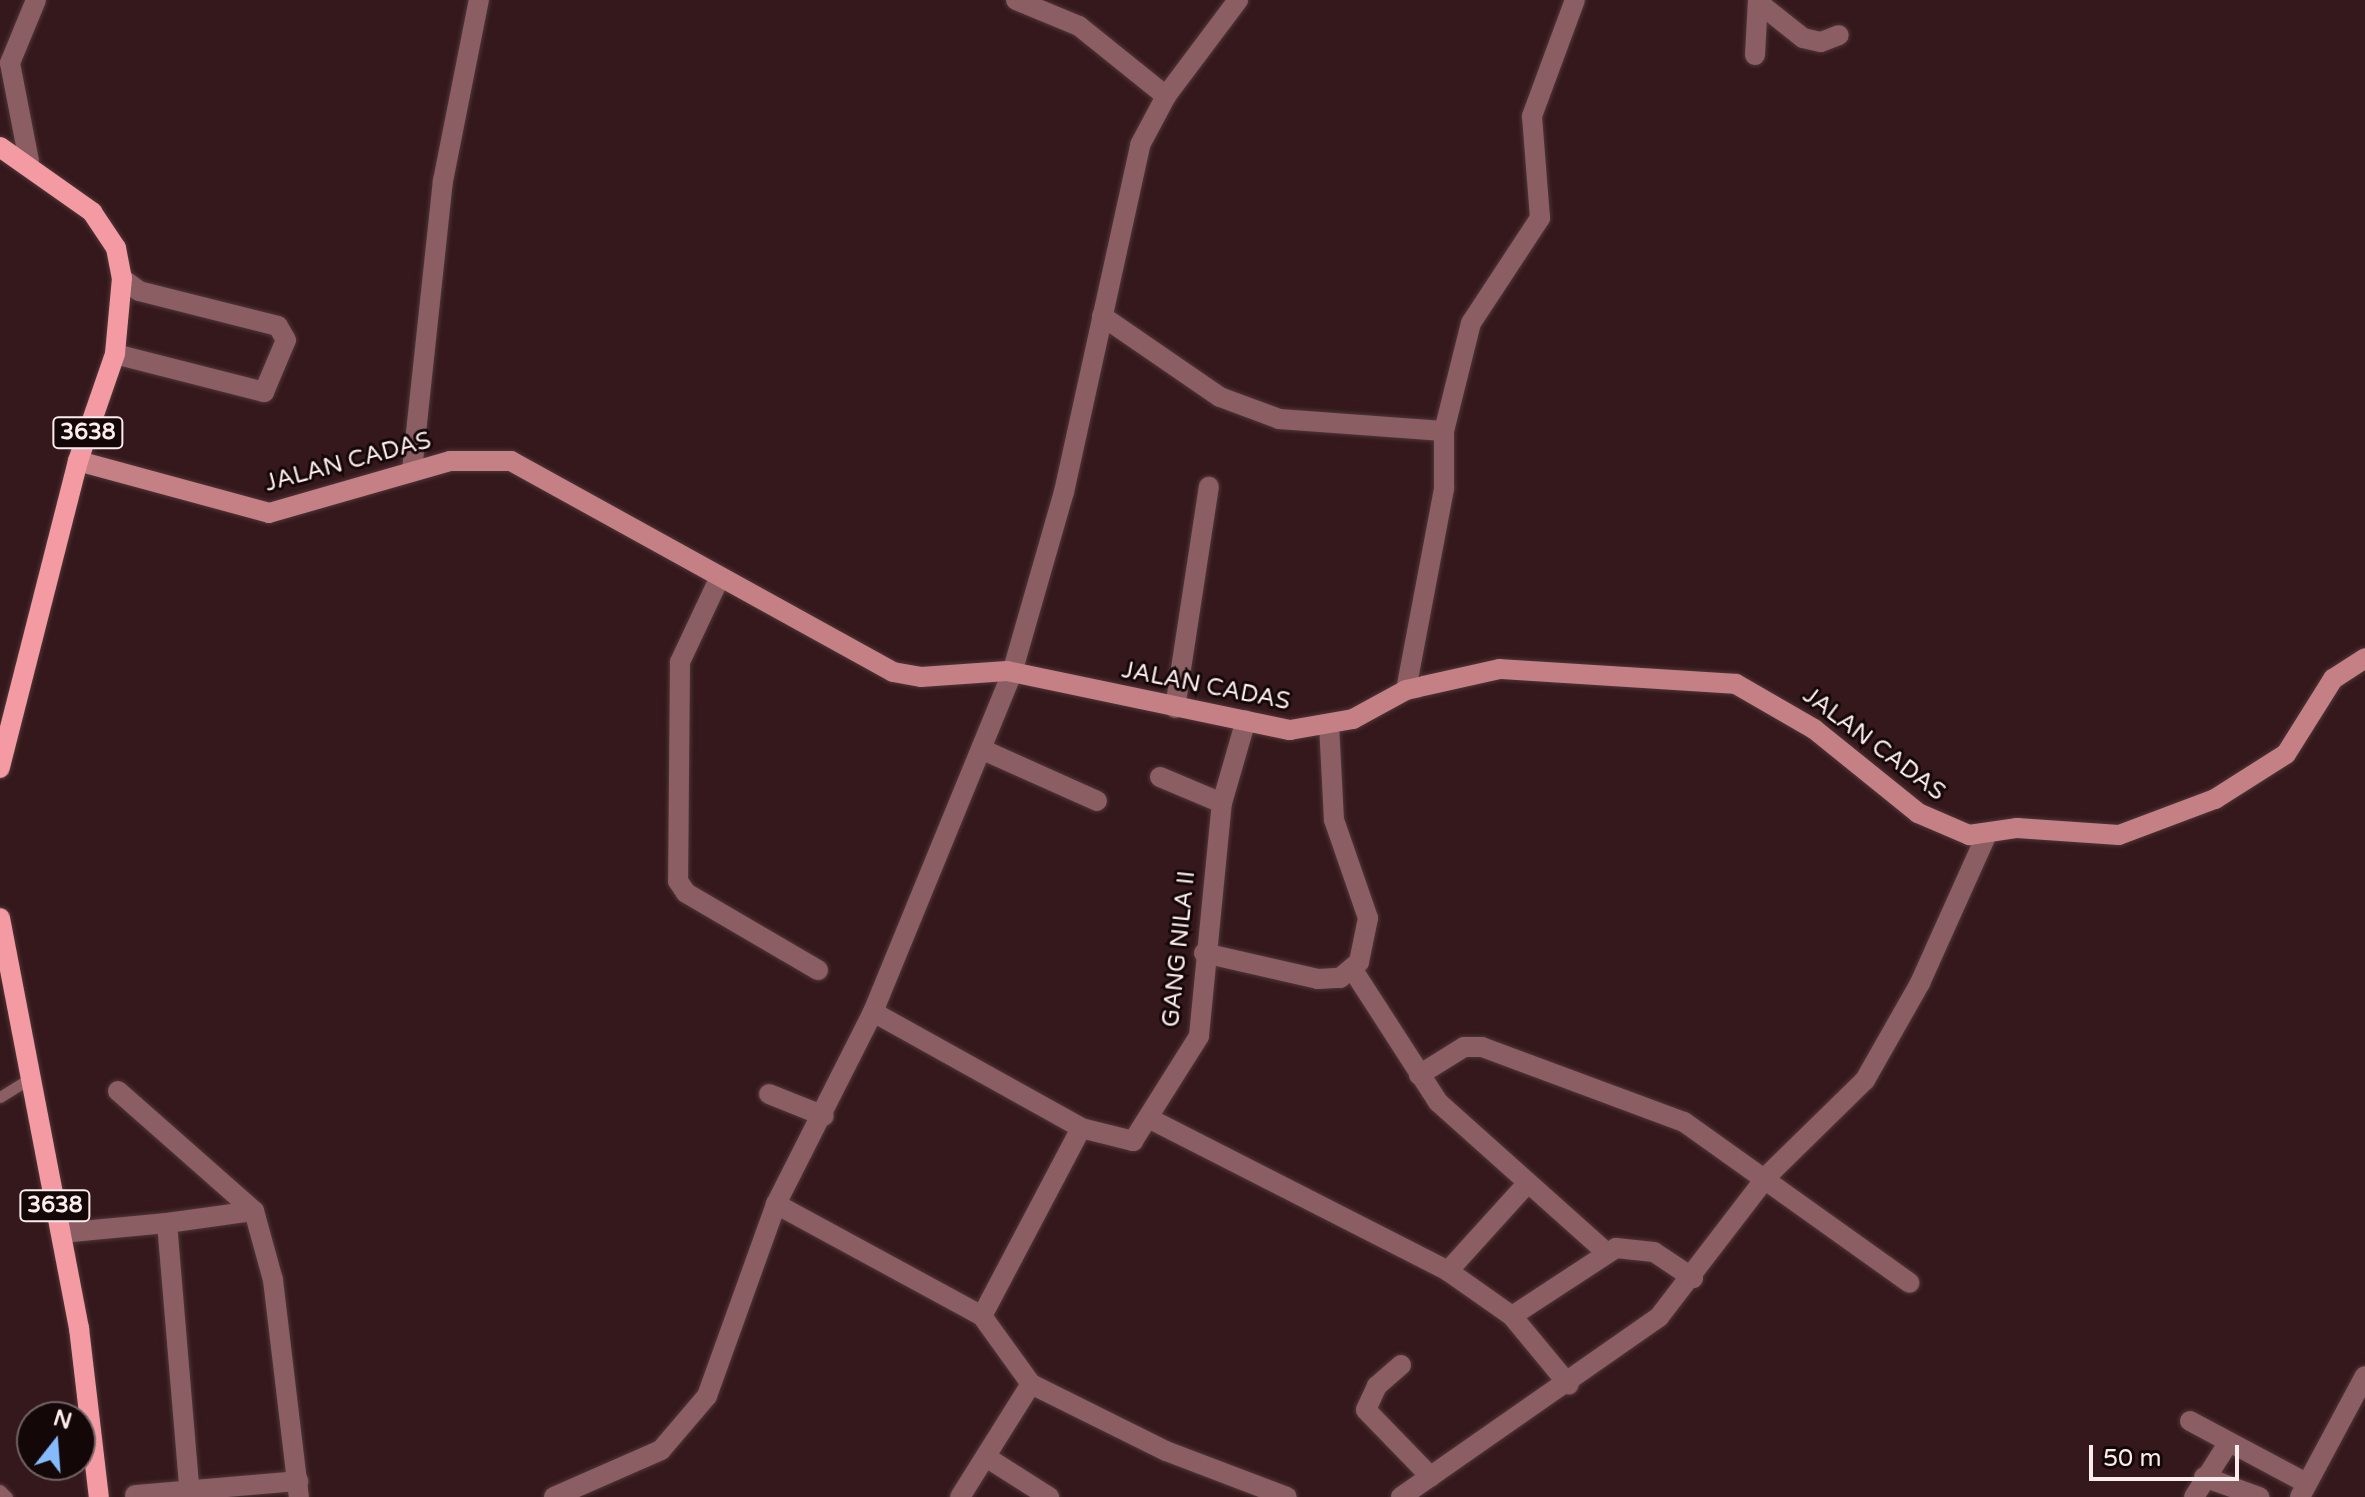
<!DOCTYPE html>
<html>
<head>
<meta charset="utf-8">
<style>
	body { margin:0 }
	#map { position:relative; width:2365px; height:1497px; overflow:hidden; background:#34181b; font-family:"Varela Round",sans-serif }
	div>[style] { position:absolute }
	.roads { filter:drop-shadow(0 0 2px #503638) drop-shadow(0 0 2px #503638) }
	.lane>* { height:11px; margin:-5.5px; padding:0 5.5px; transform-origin:5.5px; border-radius:5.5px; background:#8a5e62 }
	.street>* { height:20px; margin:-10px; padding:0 10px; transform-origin:10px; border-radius:10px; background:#8a5e62 }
	.secondary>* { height:20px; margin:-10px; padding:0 10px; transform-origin:10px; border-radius:10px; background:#c58086 }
	.primary>* { height:20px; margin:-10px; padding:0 10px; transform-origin:10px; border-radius:10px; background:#f49aa2 }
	span { translate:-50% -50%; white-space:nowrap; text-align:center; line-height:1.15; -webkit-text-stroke:6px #140708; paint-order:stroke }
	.shield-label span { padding:2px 6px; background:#140708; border:2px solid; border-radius:6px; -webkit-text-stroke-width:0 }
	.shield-label { font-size:22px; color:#fdeced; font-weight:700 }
	.street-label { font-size:24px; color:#fdeced }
	.north { position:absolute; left:16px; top:1401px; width:80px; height:80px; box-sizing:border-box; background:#140708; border:2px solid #716364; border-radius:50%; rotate:17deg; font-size:22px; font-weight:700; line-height:32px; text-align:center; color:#fdeced }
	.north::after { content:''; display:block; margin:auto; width:28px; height:36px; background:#85bbfb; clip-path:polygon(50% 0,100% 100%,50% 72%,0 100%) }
	.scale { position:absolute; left:2089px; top:1445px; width:150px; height:36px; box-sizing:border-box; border:4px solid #fdeced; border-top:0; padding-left:10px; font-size:24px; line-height:28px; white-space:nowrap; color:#fdeced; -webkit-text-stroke:6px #140708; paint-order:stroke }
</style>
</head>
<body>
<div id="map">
	<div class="roads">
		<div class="lane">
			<div style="left:0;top:1097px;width:34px;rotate:-32deg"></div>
			<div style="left:0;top:1490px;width:10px;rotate:45deg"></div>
		</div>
		<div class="street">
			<div style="left:1016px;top:0;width:68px;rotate:22.4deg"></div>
			<div style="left:1079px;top:26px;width:112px;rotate:38.8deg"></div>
			<div style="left:1759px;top:3px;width:56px;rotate:38.5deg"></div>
			<div style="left:1803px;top:38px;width:18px;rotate:13deg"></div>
			<div style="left:1821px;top:42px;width:19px;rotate:-21deg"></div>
			<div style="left:1755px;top:55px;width:55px;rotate:-86.9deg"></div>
			<div style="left:29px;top:161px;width:100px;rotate:-101deg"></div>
			<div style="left:10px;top:63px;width:68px;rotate:-67.6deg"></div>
			<div style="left:1102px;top:316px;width:143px;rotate:34.5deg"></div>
			<div style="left:1220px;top:397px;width:63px;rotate:20.4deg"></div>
			<div style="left:1279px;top:419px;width:165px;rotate:4.2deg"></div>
			<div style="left:115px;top:354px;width:154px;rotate:14.3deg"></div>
			<div style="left:264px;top:392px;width:56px;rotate:-67.1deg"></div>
			<div style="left:286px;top:340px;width:16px;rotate:-120deg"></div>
			<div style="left:278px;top:326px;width:143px;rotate:-165.9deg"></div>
			<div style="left:139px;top:291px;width:21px;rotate:-143deg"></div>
			<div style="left:412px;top:470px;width:291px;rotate:-83.9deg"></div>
			<div style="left:443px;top:181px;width:185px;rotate:-78.8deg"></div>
			<div style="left:719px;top:579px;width:92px;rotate:115.2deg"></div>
			<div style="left:680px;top:662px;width:219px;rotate:90.5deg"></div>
			<div style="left:678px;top:881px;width:14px;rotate:56deg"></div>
			<div style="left:686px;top:893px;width:153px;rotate:30.3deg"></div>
			<div style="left:1406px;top:690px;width:206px;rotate:-79.3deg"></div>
			<div style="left:1444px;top:488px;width:57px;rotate:-90deg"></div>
			<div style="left:1444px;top:431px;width:111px;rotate:-76deg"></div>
			<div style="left:1471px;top:323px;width:126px;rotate:-56.7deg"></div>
			<div style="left:1540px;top:218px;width:102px;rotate:-94.5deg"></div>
			<div style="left:1532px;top:116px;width:124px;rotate:-69.7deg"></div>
			<div style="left:1175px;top:708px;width:224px;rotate:-81.3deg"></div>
			<div style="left:981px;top:749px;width:127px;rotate:24.1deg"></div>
			<div style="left:1160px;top:777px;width:67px;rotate:22.8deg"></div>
			<div style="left:1204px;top:953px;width:117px;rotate:12.8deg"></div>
			<div style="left:1318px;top:979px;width:22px;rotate:-3deg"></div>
			<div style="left:1340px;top:978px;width:25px;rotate:-40deg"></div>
			<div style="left:1359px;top:962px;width:45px;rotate:-78.4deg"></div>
			<div style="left:1368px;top:918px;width:104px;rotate:-109.1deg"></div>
			<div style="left:1334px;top:820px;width:94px;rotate:-93deg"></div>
			<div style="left:1353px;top:970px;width:157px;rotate:57.2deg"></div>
			<div style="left:1438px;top:1102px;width:225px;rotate:41.8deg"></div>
			<div style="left:873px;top:1012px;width:238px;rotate:29.1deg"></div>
			<div style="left:1419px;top:1075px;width:53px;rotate:-31.9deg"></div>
			<div style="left:1464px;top:1047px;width:18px"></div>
			<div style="left:1482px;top:1047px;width:215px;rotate:20.4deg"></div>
			<div style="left:1684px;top:1122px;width:277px;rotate:35.5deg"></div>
			<div style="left:118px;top:1091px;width:181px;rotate:41.4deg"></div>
			<div style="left:769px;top:1094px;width:59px;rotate:21.8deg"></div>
			<div style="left:1150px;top:1119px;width:335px;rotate:27deg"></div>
			<div style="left:1448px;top:1271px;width:78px;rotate:35.1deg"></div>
			<div style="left:1512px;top:1316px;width:124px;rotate:-33.2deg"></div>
			<div style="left:1616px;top:1248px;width:38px;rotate:6deg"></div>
			<div style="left:1654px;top:1252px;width:47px;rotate:33.7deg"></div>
			<div style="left:776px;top:1204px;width:234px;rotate:28.5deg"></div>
			<div style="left:982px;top:1316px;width:84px;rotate:54.2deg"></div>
			<div style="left:1031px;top:1384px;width:151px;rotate:26.4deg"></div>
			<div style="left:1166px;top:1451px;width:129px;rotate:20.8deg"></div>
			<div style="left:167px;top:1223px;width:88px;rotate:-7.9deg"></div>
			<div style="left:254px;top:1211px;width:72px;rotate:74.6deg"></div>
			<div style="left:273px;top:1280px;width:219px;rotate:83.2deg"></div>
			<div style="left:61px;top:1233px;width:106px;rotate:-5.4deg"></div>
			<div style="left:167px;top:1223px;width:275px;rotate:85.2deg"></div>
			<div style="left:1448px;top:1271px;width:118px;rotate:-47.8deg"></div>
			<div style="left:982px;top:1316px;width:212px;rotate:-62.2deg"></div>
			<div style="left:1081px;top:1128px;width:54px;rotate:14deg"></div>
			<div style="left:1133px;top:1141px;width:124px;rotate:-57.8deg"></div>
			<div style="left:1199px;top:1036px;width:234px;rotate:-84.4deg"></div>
			<div style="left:1222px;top:803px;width:86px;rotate:-73.9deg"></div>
			<div style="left:1512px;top:1316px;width:89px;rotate:50.4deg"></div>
			<div style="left:1401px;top:1365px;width:32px;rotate:139deg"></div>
			<div style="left:1377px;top:1386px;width:26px;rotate:115deg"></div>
			<div style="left:1366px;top:1410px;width:93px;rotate:45.9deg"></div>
			<div style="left:2190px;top:1421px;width:132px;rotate:28.1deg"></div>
			<div style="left:986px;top:1457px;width:75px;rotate:32.4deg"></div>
			<div style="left:2204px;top:1477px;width:59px;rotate:20deg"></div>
			<div style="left:135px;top:1495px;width:164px;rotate:-4.9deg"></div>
			<div style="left:554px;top:1497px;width:117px;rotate:-23.7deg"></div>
			<div style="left:661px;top:1450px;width:71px;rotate:-49.6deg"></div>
			<div style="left:707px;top:1396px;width:204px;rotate:-70.2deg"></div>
			<div style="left:776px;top:1204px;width:215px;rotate:-63.2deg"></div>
			<div style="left:873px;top:1012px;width:366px;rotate:-67.7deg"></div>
			<div style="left:1012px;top:673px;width:188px;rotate:-74deg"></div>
			<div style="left:1064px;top:492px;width:355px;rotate:-77.6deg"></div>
			<div style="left:1140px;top:145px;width:55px;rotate:-62deg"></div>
			<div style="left:1166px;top:96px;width:120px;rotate:-53.1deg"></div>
			<div style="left:960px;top:1497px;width:133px;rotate:-57.9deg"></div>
			<div style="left:1401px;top:1497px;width:315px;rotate:-34.9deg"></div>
			<div style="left:1659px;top:1317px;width:178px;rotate:-52.5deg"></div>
			<div style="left:1767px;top:1176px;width:137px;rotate:-44.4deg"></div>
			<div style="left:1865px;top:1080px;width:112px;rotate:-60.4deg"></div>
			<div style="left:1920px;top:983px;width:163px;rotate:-65.8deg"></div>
			<div style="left:2194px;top:1497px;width:62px;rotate:-57.6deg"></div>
			<div style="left:2300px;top:1497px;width:137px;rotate:-61.8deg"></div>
		</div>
		<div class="secondary">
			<div style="left:78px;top:461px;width:198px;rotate:15.2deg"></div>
			<div style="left:269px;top:513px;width:188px;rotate:-16deg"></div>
			<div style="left:450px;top:461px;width:61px"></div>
			<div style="left:511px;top:461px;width:436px;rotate:28.9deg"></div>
			<div style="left:893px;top:672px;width:28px;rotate:10deg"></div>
			<div style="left:921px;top:677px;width:86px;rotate:-4deg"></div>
			<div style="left:1007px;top:671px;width:289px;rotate:11.8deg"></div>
			<div style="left:1290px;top:730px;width:64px;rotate:-9.9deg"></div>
			<div style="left:1353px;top:719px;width:60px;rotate:-28.7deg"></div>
			<div style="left:1406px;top:690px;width:96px;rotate:-12.6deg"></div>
			<div style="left:1500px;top:669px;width:236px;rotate:3.6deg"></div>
			<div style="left:1736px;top:684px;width:90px;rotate:30deg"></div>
			<div style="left:1814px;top:729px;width:134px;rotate:38.9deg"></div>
			<div style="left:1918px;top:813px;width:56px;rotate:23.3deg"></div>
			<div style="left:1969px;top:835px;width:49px;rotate:-8.3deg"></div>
			<div style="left:2017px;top:828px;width:102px;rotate:3.9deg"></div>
			<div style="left:2119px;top:835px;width:103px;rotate:-20.6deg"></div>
			<div style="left:2215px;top:799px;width:84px;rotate:-32.4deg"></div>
			<div style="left:2286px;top:754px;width:89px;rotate:-57.9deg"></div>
			<div style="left:2333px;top:679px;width:38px;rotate:-33deg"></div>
		</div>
		<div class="primary">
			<div style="left:0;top:147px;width:113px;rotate:35.2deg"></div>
			<div style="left:92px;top:212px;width:43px;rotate:56.3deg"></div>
			<div style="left:116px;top:248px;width:31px;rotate:79deg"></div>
			<div style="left:122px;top:278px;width:76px;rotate:95.3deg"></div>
			<div style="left:115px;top:354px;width:113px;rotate:109.1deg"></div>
			<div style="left:78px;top:461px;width:317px;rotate:104.3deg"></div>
			<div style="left:0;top:918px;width:418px;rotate:79.1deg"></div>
			<div style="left:79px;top:1328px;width:170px;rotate:83.3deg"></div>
		</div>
	</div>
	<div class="shield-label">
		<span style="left:88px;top:433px">3638</span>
		<span style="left:55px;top:1206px">3638</span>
	</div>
	<div class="street-label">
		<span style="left:348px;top:462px;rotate:-15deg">JALAN CADAS</span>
		<span style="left:1206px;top:686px;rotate:11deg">JALAN CADAS</span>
		<span style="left:1874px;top:744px;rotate:37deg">JALAN CADAS</span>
		<span style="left:1179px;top:949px;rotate:-84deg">GANG NILA II</span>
	</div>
	<div class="north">N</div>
	<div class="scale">50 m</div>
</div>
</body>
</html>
